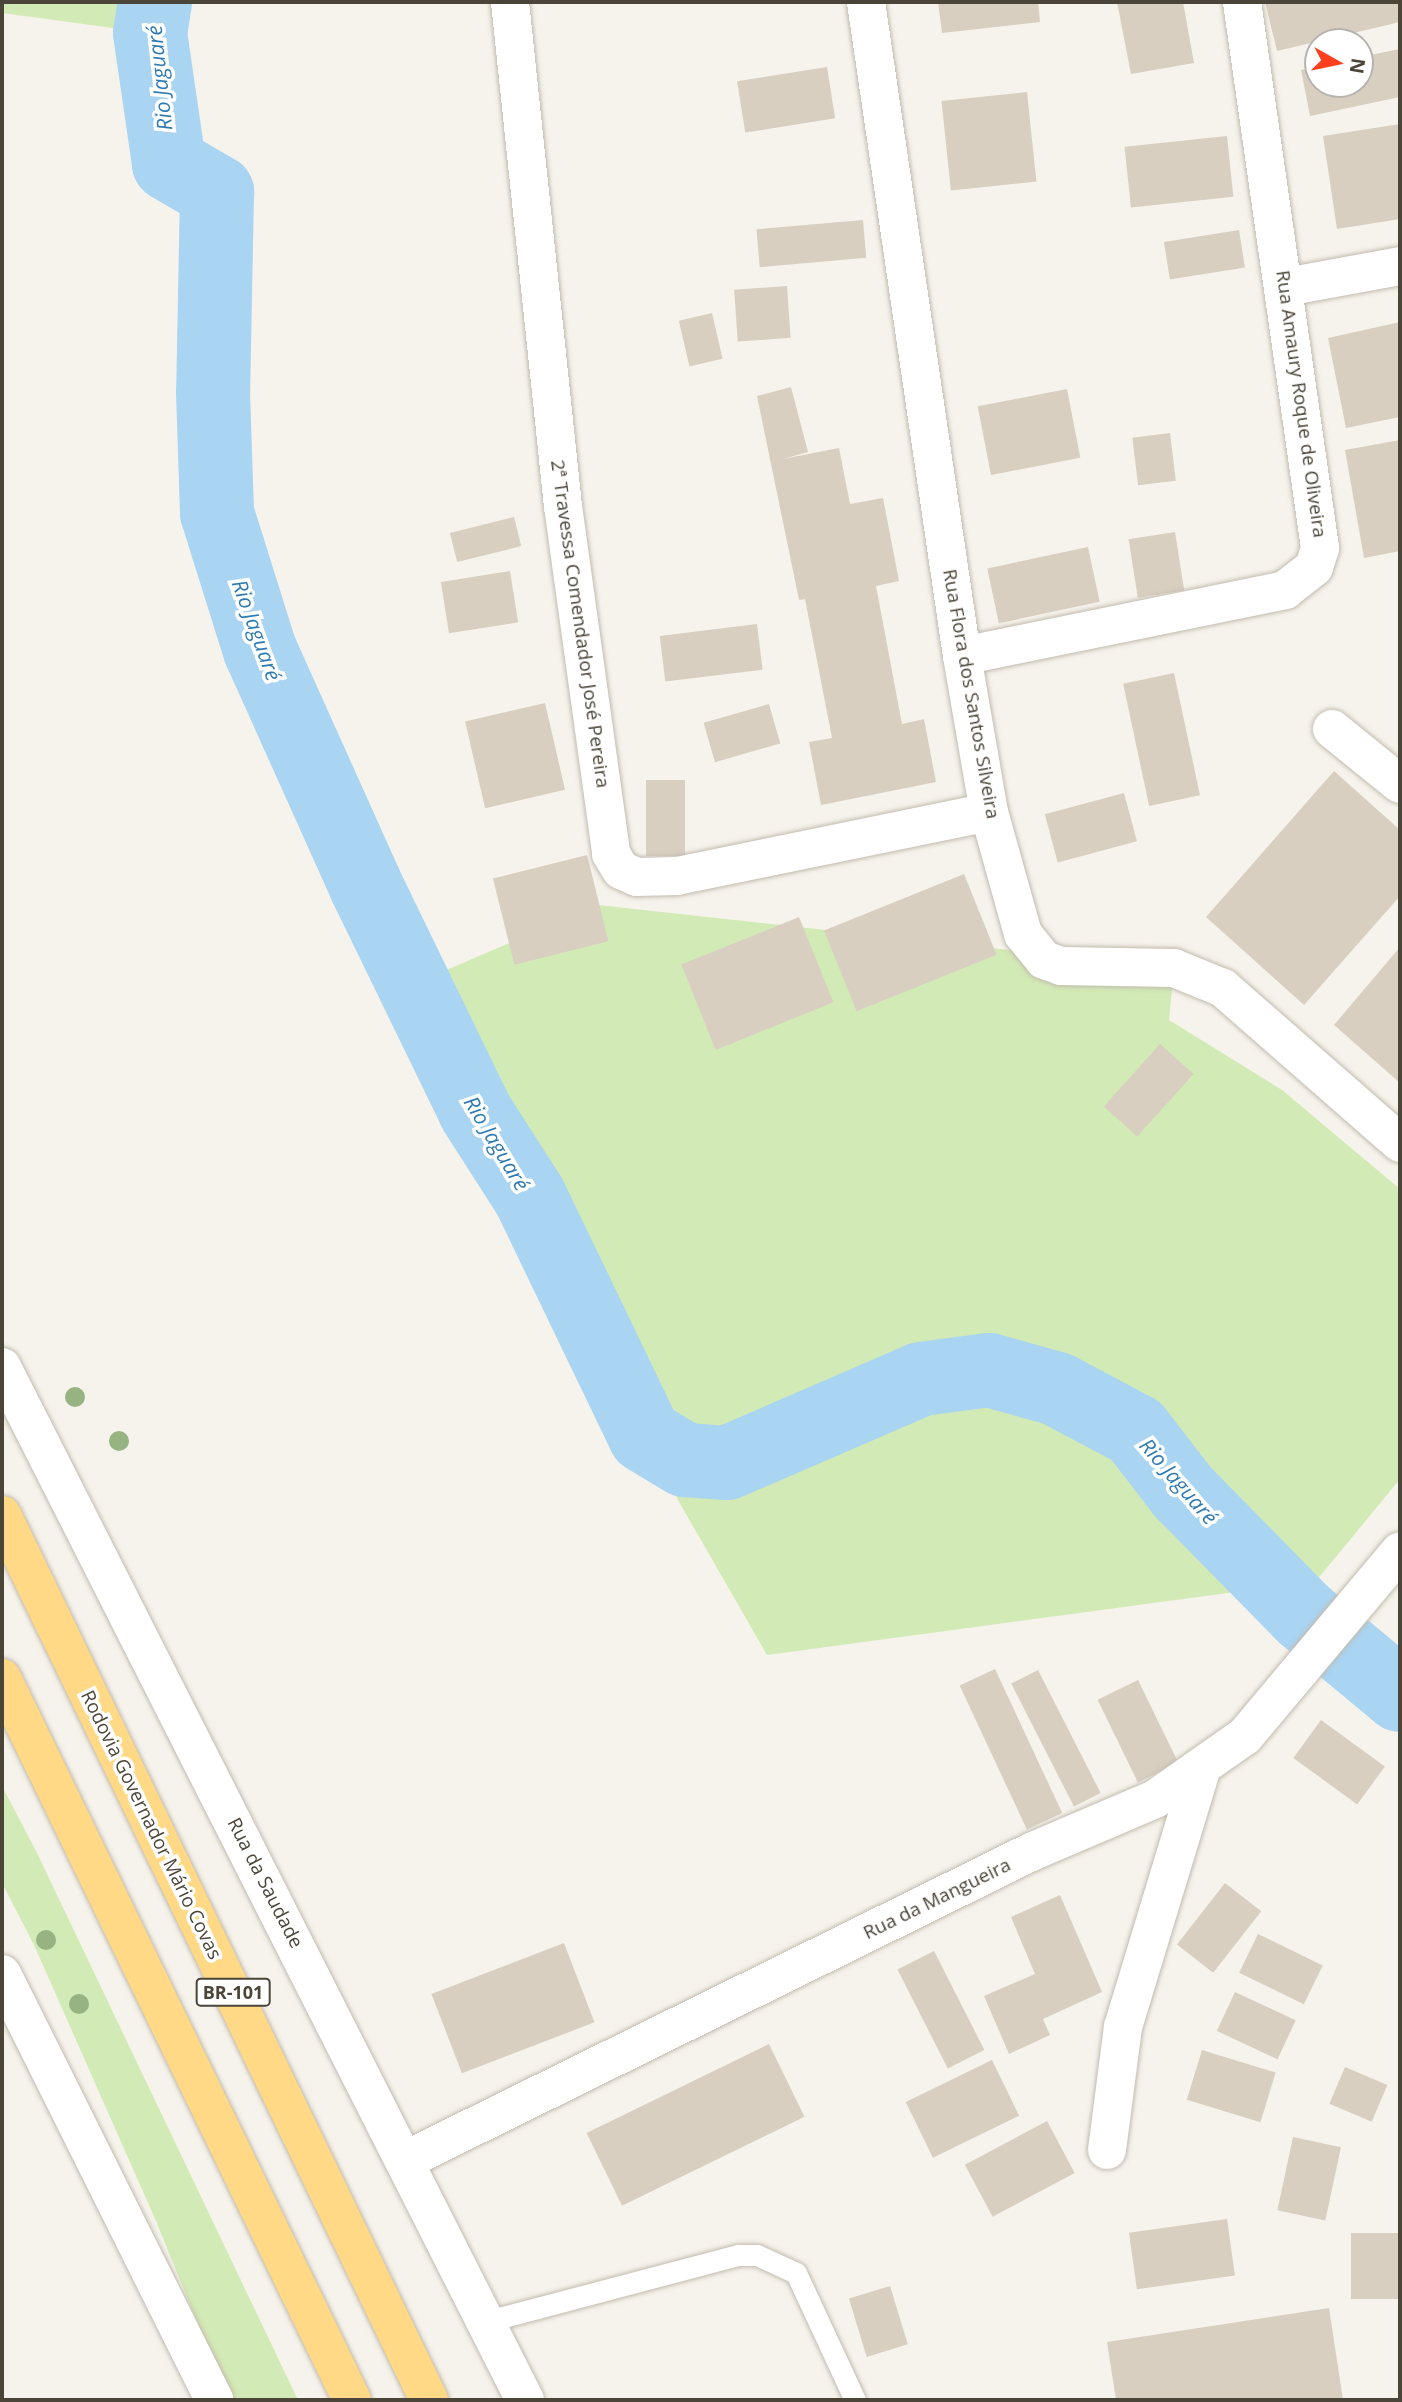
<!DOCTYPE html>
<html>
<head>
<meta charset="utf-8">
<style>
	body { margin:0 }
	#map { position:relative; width:1402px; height:2402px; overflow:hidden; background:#f6f3ec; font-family:"Open Sans",sans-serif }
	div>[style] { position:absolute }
	.green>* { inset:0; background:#d2eab5 }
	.river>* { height:74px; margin:-37px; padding:0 37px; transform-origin:37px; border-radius:37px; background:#a9d4f2 }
	.building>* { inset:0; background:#d8cfc1; transform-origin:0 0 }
	.roads { filter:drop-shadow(0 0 2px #c2bbae) drop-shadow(0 0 2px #c2bbae) }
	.service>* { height:21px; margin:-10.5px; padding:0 10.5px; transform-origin:10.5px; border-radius:10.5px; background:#fff }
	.minor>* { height:38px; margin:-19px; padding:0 19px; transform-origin:19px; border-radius:19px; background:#fff }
	.tertiary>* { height:38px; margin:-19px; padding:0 19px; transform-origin:19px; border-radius:19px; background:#fff }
	.trunk>* { height:38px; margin:-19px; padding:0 19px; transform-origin:19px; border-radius:19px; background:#ffd985 }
	.trees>* { width:20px; height:20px; margin:-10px; border-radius:50%; background:#97b381 }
	span { translate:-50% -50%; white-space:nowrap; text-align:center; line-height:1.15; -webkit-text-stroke:7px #fff; paint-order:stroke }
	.shield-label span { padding:2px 5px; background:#fff; border:2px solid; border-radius:5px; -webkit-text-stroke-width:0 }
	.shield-label { font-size:18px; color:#4b4439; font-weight:700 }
	.street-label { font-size:19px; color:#4b4439 }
	.water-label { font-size:21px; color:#2e7ab2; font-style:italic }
	.frame { position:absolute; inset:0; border:4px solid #4b4439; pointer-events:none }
	.north { position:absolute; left:1304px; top:28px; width:70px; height:70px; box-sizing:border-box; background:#fff; border:2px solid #b7b4b0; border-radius:50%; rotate:99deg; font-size:19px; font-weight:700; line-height:28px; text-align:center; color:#4b4439 }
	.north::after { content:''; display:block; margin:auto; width:24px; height:32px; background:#fc3f1d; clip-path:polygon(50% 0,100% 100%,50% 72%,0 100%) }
</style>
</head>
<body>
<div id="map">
	<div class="green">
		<div style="clip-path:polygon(2px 2px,155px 2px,150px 33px,2px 13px)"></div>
		<div style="clip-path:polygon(598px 905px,1174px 968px,1169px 1020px,1282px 1090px,1400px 1189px,1400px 1479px,1316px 1581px,767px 1655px,388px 995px)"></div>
		<div style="clip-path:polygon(2px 1786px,37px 1853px,298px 2400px,229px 2400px,156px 2221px,34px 1945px,2px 1883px)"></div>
	</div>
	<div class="river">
		<div style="left:155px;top:2px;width:31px;rotate:99deg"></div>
		<div style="left:150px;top:33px;width:132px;rotate:81.7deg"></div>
		<div style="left:169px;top:164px;width:56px;rotate:30.3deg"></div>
		<div style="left:217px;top:192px;width:200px;rotate:91.1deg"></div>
		<div style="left:213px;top:392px;width:121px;rotate:88.1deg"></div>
		<div style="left:217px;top:513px;width:144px;rotate:72.6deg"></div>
		<div style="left:260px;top:650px;width:256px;rotate:65.8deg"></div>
		<div style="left:365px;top:884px;width:252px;rotate:64.1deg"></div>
		<div style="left:475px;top:1111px;width:102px;rotate:57.4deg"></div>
		<div style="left:530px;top:1197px;width:265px;rotate:64.3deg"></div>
		<div style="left:645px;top:1436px;width:47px;rotate:31deg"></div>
		<div style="left:685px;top:1460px;width:42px;rotate:4.1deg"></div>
		<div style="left:727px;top:1463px;width:211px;rotate:-23.4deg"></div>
		<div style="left:921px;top:1379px;width:69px;rotate:-7.5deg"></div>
		<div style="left:989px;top:1370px;width:71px;rotate:15.6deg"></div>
		<div style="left:1057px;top:1389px;width:89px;rotate:28deg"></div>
		<div style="left:1136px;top:1431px;width:77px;rotate:52.4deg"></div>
		<div style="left:1183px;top:1492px;width:173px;rotate:45.5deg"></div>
		<div style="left:1304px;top:1615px;width:125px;rotate:39.8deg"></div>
	</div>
	<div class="building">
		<div style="clip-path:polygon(938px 2px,1038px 2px,1040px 22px,942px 33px)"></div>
		<div style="clip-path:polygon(1117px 2px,1183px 2px,1194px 63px,1131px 74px)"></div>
		<div style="clip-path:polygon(1265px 2px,1400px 2px,1400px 22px,1277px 51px)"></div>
		<div style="clip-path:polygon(1400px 49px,1400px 97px,1310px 116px,1301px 70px,1318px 66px,1318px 84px,1360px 84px,1360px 57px)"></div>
		<div style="left:827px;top:67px;width:52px;height:91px;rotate:81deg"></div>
		<div style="left:1027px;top:92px;width:90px;height:86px;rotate:84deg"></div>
		<div style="clip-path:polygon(1400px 124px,1400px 219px,1337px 229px,1323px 136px)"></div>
		<div style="left:1227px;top:136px;width:61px;height:103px;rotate:84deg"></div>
		<div style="left:863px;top:220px;width:38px;height:107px;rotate:85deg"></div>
		<div style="left:1239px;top:230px;width:38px;height:76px;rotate:81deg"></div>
		<div style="left:787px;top:286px;width:52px;height:53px;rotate:86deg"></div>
		<div style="left:712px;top:313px;width:47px;height:34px;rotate:77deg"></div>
		<div style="clip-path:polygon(1400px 322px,1400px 417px,1346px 428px,1328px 338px)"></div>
		<div style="clip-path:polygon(791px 387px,808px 452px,783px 459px,839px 448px,850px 504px,883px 498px,899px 581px,876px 586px,902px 724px,924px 719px,936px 782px,821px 805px,809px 742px,832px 738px,805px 599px,799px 600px,757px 396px)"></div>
		<div style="left:1067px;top:389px;width:70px;height:91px;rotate:79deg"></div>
		<div style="left:1170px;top:433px;width:48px;height:38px;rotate:83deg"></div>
		<div style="clip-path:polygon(1400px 440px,1400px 551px,1364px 558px,1345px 450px)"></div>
		<div style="left:514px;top:517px;width:30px;height:66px;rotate:76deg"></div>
		<div style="left:1175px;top:532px;width:59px;height:47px;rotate:81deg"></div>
		<div style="left:1088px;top:547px;width:56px;height:103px;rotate:78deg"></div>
		<div style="left:510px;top:571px;width:52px;height:70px;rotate:81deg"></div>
		<div style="left:757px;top:624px;width:46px;height:98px;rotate:83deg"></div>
		<div style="left:1174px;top:673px;width:125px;height:52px;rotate:78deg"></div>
		<div style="left:545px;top:703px;width:89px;height:82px;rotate:77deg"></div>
		<div style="left:769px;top:704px;width:41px;height:68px;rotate:74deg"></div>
		<div style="clip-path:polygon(1334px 771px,1400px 830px,1400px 896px,1304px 1005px,1206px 917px)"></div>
		<div style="left:646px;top:780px;width:39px;height:76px"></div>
		<div style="left:1124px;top:793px;width:50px;height:82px;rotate:75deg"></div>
		<div style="left:587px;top:855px;width:89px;height:97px;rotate:76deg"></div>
		<div style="left:964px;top:874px;width:87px;height:151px;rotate:68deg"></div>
		<div style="left:799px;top:917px;width:92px;height:127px;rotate:68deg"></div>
		<div style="clip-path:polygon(1400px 947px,1400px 1083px,1334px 1025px)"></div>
		<div style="left:1160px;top:1044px;width:45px;height:84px;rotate:42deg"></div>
		<div style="left:995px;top:1669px;width:159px;height:39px;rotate:65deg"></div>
		<div style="left:1038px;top:1670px;width:138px;height:30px;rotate:63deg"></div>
		<div style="left:1138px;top:1680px;width:92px;height:45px;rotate:64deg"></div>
		<div style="left:1321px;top:1720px;width:79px;height:47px;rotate:36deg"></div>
		<div style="left:1225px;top:1883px;width:46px;height:78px;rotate:38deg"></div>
		<div style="clip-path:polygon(1060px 1895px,1102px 1992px,1043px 2019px,1050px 2035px,1009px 2054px,984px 1996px,1035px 1974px,1011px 1917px)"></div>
		<div style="left:1258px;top:1934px;width:72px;height:43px;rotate:26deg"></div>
		<div style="left:564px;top:1943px;width:85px;height:142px;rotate:69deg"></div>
		<div style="left:934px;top:1951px;width:111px;height:41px;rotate:63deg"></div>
		<div style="left:1235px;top:1992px;width:67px;height:43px;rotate:25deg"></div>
		<div style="left:769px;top:2044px;width:81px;height:203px;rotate:64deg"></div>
		<div style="left:1202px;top:2050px;width:77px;height:52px;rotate:17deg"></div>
		<div style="left:992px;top:2060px;width:62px;height:96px;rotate:64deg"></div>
		<div style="left:1345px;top:2067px;width:46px;height:40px;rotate:23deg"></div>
		<div style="left:1047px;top:2121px;width:59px;height:93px;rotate:62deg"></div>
		<div style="left:1293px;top:2137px;width:49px;height:75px;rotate:12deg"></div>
		<div style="left:1227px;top:2219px;width:57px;height:99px;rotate:82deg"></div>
		<div style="left:1400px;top:2233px;width:66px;height:49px;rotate:90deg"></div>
		<div style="left:890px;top:2286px;width:61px;height:43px;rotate:73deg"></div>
		<div style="clip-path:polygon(1329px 2308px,1343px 2400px,1116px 2400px,1107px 2342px)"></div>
	</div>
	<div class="roads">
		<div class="service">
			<div style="left:488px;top:2321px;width:259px;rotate:-14.8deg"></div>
			<div style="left:738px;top:2255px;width:19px"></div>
			<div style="left:757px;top:2255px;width:43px;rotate:24.8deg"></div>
			<div style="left:796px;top:2273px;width:140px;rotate:65.1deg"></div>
		</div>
		<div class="minor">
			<div style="left:510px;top:2px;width:507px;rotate:84deg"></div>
			<div style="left:563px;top:506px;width:351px;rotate:82.1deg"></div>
			<div style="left:611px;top:854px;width:19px;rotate:58deg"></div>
			<div style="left:621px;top:870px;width:17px;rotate:24deg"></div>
			<div style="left:637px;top:877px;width:40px;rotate:-1.4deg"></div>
			<div style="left:677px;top:876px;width:318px;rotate:-11.6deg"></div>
			<div style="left:866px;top:2px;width:661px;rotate:81.65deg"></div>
			<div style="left:962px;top:656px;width:158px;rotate:80.2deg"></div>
			<div style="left:989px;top:812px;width:127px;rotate:74.4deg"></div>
			<div style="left:1023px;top:934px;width:33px;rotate:51deg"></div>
			<div style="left:1044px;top:960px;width:18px;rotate:19deg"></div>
			<div style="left:1061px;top:966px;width:113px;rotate:1deg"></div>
			<div style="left:1174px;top:968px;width:53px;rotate:22.2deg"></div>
			<div style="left:1223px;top:988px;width:235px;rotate:41.2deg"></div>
			<div style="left:1286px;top:287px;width:116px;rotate:-10.4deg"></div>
			<div style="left:962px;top:656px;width:330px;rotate:-11.5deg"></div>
			<div style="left:1285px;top:590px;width:37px;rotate:-38deg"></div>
			<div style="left:1314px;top:567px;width:20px;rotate:-72deg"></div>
			<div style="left:1320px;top:548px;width:552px;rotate:-98.13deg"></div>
			<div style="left:1332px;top:729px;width:87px;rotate:39deg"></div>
			<div style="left:1107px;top:2150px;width:124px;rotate:-82.6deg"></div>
			<div style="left:1123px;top:2027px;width:268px;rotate:-73.1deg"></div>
			<div style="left:406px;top:2160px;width:697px;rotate:-26.23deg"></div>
			<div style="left:1031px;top:1852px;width:135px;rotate:-23.1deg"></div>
			<div style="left:1155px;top:1799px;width:110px;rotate:-35deg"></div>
			<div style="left:1245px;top:1736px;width:241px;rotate:-50deg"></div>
		</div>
		<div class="tertiary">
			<div style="left:2px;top:1367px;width:1158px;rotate:63.15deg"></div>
			<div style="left:2px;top:1974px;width:476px;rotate:63.5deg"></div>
		</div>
		<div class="trunk">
			<div style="left:2px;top:1515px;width:983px;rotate:64.24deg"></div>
			<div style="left:2px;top:1678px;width:802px;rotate:64.14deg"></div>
		</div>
	</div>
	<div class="trees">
		<div style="left:75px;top:1397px"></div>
		<div style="left:119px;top:1441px"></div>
		<div style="left:46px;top:1940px"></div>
		<div style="left:79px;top:2004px"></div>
	</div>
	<div class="shield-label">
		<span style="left:233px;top:1992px">BR-101</span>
	</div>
	<div class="street-label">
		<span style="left:1301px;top:404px;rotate:82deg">Rua Amaury Roque de Oliveira</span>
		<span style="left:580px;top:624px;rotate:82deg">2ª Travessa Comendador José Pereira</span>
		<span style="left:971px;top:694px;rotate:80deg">Rua Flora dos Santos Silveira</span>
		<span style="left:151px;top:1825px;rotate:64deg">Rodovia Governador Mário Covas</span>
		<span style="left:265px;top:1883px;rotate:63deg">Rua da Saudade</span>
		<span style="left:937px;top:1899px;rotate:-26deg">Rua da Mangueira</span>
	</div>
	<div class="water-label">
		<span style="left:159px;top:78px;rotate:-96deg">Rio Jaguaré</span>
		<span style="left:257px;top:630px;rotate:70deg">Rio Jaguaré</span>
		<span style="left:497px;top:1143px;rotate:59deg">Rio Jaguaré</span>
		<span style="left:1179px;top:1481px;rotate:49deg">Rio Jaguaré</span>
	</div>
	<div class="frame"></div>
	<div class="north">N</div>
</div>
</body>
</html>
